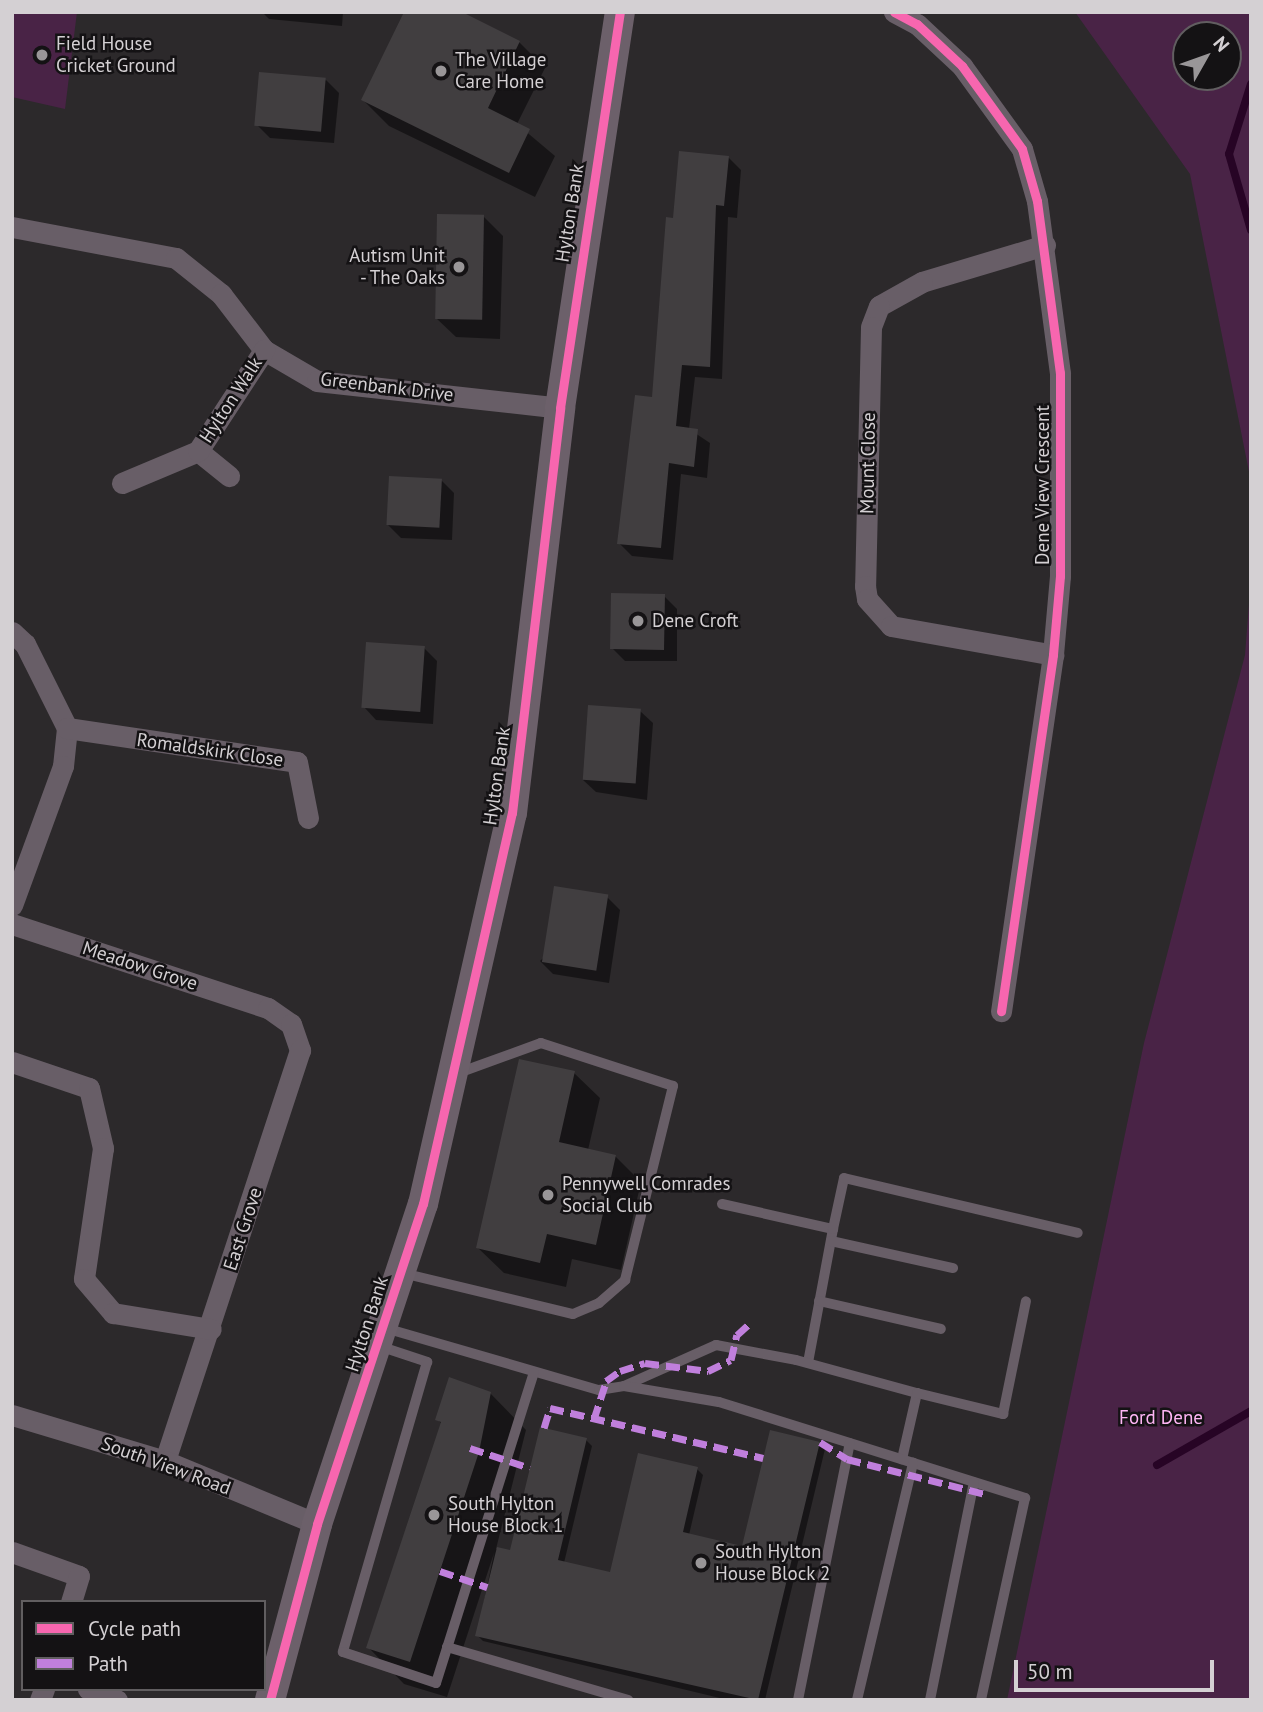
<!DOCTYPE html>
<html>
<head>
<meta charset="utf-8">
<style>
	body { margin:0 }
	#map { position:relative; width:1263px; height:1712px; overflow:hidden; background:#2c292b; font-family:"PT Sans",sans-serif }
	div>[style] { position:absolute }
	.green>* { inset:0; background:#492346 }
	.shadow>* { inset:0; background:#0007 }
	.stream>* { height:8px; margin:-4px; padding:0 4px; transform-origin:4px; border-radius:4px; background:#270425 }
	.building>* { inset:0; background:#413e40; transform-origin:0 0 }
	.lane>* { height:10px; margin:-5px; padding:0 5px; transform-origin:5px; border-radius:5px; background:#685e67 }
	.street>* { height:21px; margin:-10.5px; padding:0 10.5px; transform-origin:10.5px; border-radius:10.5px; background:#685e67 }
	.secondary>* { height:30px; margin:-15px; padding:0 15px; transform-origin:15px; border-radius:15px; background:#6c606a }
	.quiet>* { height:7px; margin-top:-3.5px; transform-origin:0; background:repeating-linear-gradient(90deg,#c07fdc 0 14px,transparent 0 21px) }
	.cycleway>* { height:9px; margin:-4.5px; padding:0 4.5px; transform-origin:4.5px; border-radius:4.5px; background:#f766af }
	.dots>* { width:19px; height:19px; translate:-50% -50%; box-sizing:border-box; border:4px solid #141214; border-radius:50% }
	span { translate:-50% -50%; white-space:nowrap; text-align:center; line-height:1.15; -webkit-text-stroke:5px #141214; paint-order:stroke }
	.poi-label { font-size:19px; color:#d4d0d3 }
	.left { translate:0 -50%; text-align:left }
	.right { translate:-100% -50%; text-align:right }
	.street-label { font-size:19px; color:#d4d0d3 }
	.park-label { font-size:19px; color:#feb5f5 }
	.frame { position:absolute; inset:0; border:14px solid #d4d0d3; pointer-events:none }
	.legend { position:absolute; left:21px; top:1600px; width:245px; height:91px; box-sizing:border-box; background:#141214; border:2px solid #615e60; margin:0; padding:9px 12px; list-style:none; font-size:21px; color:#d4d0d3 }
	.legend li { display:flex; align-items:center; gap:14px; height:35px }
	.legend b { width:35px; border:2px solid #615e60 }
	.north { position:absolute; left:1172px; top:21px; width:70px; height:70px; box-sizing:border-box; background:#141214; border:2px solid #615e60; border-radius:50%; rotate:50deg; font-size:19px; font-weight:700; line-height:28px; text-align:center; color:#d4d0d3 }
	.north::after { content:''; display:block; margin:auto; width:24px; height:32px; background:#999698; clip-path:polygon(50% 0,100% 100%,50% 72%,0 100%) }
	.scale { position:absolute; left:1014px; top:1660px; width:200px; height:32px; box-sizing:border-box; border:4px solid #d4d0d3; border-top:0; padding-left:9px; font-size:21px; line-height:24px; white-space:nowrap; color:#d4d0d3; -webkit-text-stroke:5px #141214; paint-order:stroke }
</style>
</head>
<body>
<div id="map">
	<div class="green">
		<div style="clip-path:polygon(12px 12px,77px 12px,65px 109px,12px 97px)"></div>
		<div style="clip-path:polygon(evenodd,1075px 12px,1251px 12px,1251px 482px,1190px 174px,1075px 12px,1186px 35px,1228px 35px,1228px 77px,1186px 77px,1186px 35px)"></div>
		<div style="clip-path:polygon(1251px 578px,1251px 1700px,1007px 1700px,1144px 1043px,1245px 655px)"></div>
	</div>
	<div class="shadow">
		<div style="clip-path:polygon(262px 12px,343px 12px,342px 26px,269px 19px)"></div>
		<div style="clip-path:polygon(519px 42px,545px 68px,517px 124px,555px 156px,535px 197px,389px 126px,363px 100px)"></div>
		<div style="clip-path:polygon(326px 80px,339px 93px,334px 143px,270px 138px,257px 125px)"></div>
		<div style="clip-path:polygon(728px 157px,741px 170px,737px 218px,728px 217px,722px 379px,695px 377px,689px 429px,710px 443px,707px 478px,681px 474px,673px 560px,632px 556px,619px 543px,654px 399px,675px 220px)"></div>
		<div style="clip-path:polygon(484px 217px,503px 236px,500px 339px,456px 337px,436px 318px)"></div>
		<div style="clip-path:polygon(441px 480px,454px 493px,452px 540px,401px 538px,388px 525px)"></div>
		<div style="clip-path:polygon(664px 596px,677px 609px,677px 661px,625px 661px,612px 648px)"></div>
		<div style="clip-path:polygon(424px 648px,437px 661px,433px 724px,376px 720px,364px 707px)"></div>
		<div style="clip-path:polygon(640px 711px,653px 723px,647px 800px,596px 792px,583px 780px)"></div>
		<div style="clip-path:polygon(607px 897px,620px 910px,609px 983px,553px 974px,540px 961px)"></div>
		<div style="clip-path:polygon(574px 1073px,600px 1098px,588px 1150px,615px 1156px,641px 1182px,621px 1270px,572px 1259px,566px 1287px,504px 1273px,478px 1248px)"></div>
		<div style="clip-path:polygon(490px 1393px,526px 1430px,496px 1549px,512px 1552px,586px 1440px,592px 1446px,564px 1563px,611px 1574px,697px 1469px,703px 1475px,689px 1535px,743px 1548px,819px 1444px,825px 1449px,765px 1700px,728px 1700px,483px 1641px,477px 1635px,494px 1553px,447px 1697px,404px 1684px,368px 1647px,442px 1424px,437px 1419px)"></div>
	</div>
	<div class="stream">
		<div style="left:1251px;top:84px;width:73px;rotate:107.4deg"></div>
		<div style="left:1229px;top:154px;width:79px;rotate:73.9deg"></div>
		<div style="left:1157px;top:1465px;width:108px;rotate:-29.9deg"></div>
	</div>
	<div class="building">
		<div style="clip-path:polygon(404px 12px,462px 12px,520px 41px,488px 108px,530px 129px,509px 173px,361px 100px)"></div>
		<div style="left:259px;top:72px;width:67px;height:54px;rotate:5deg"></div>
		<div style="clip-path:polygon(679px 151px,729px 156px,724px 206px,716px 205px,710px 367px,682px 365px,676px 426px,698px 429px,694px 467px,669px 463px,661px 548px,617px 544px,635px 395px,652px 397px,666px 217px,673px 218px)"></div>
		<div style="left:437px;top:214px;width:47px;height:105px;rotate:1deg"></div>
		<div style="left:389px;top:476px;width:53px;height:49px;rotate:3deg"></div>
		<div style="left:611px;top:593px;width:54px;height:56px;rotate:1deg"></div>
		<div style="left:366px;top:642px;width:59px;height:66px;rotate:4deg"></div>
		<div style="left:588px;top:705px;width:53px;height:75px;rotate:4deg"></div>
		<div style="left:554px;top:886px;width:55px;height:77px;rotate:9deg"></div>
		<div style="clip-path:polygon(519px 1059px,575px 1071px,559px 1142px,616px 1155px,596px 1245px,547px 1234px,540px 1263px,476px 1248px)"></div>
		<div style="clip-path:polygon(449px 1377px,491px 1392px,479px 1452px,410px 1662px,366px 1648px,441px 1422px,435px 1420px)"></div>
		<div style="clip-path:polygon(540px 1427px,587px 1438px,558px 1560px,610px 1572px,638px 1453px,698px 1467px,683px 1532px,742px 1546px,770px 1430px,820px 1442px,758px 1700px,475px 1636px,497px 1547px,510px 1550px)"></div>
	</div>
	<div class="lane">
		<div style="left:722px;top:1204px;width:114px;rotate:12.7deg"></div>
		<div style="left:833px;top:1229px;width:136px;rotate:100.6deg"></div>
		<div style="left:833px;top:1229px;width:52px;rotate:-77.8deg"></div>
		<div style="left:844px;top:1178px;width:240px;rotate:13.2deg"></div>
		<div style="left:831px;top:1241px;width:125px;rotate:12.5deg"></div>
		<div style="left:402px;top:1273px;width:176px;rotate:13.5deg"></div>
		<div style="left:573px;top:1314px;width:28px;rotate:-23deg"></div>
		<div style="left:599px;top:1303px;width:35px;rotate:-41deg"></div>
		<div style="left:625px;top:1280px;width:200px;rotate:-76.1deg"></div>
		<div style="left:673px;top:1086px;width:139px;rotate:-162deg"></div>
		<div style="left:541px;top:1043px;width:88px;rotate:160.1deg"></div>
		<div style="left:819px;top:1301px;width:125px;rotate:12.9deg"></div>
		<div style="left:385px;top:1328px;width:223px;rotate:16.2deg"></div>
		<div style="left:599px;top:1390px;width:25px;rotate:-9deg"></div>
		<div style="left:624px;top:1386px;width:101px;rotate:-24deg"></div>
		<div style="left:716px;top:1345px;width:81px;rotate:10.6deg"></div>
		<div style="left:796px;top:1360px;width:125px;rotate:15.3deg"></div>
		<div style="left:917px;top:1393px;width:68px;rotate:102.8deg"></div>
		<div style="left:379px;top:1346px;width:51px;rotate:18.4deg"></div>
		<div style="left:427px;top:1362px;width:302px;rotate:106.2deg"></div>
		<div style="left:343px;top:1652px;width:98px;rotate:18.4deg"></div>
		<div style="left:436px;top:1683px;width:325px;rotate:-72.5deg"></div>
		<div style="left:624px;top:1386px;width:96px;rotate:9.6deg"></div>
		<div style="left:719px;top:1402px;width:321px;rotate:17.4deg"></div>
		<div style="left:1025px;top:1498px;width:207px;rotate:102.3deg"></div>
		<div style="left:917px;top:1393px;width:89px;rotate:13.7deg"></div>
		<div style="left:1003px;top:1414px;width:115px;rotate:-78.5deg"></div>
		<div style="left:447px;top:1647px;width:189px;rotate:16.3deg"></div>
		<div style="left:798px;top:1700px;width:262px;rotate:-78.6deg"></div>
		<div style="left:857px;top:1700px;width:244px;rotate:-76.7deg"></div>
		<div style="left:930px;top:1700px;width:222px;rotate:-78.6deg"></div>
	</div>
	<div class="street">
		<div style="left:894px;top:12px;width:26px;rotate:28deg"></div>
		<div style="left:917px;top:24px;width:62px;rotate:43deg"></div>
		<div style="left:962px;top:66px;width:102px;rotate:54.1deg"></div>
		<div style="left:1022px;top:149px;width:54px;rotate:73.9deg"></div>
		<div style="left:1037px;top:201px;width:174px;rotate:82.4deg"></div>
		<div style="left:1060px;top:373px;width:203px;rotate:90deg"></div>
		<div style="left:1060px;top:576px;width:79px;rotate:95.1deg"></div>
		<div style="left:1053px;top:655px;width:360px;rotate:98.3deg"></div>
		<div style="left:12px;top:227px;width:167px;rotate:10.7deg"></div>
		<div style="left:176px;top:258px;width:58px;rotate:38.7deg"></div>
		<div style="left:221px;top:294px;width:71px;rotate:52.5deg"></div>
		<div style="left:264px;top:350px;width:61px;rotate:30.3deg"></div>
		<div style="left:317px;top:381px;width:244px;rotate:6.3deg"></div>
		<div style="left:1045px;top:245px;width:128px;rotate:163.3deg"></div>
		<div style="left:922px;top:282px;width:49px;rotate:150.8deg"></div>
		<div style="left:879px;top:306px;width:22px;rotate:111deg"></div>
		<div style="left:871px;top:327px;width:259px;rotate:91.3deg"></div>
		<div style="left:865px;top:586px;width:13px;rotate:81deg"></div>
		<div style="left:867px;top:599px;width:36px;rotate:48deg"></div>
		<div style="left:891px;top:626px;width:165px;rotate:10.1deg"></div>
		<div style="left:198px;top:451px;width:40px;rotate:39deg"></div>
		<div style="left:122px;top:483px;width:82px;rotate:-22.8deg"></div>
		<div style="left:198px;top:451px;width:121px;rotate:-56.8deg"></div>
		<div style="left:12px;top:632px;width:18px;rotate:43deg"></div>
		<div style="left:25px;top:644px;width:94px;rotate:63.4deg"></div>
		<div style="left:67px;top:728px;width:38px;rotate:96deg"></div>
		<div style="left:63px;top:766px;width:148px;rotate:110.1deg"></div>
		<div style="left:67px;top:728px;width:232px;rotate:8.4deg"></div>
		<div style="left:297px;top:762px;width:57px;rotate:78.9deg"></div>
		<div style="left:12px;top:924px;width:269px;rotate:18.2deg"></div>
		<div style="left:268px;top:1008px;width:28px;rotate:35deg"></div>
		<div style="left:291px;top:1024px;width:28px;rotate:71deg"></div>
		<div style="left:300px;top:1050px;width:433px;rotate:108.2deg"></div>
		<div style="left:12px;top:1062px;width:81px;rotate:18.7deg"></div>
		<div style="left:89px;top:1088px;width:62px;rotate:76.9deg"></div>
		<div style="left:103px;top:1148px;width:132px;rotate:98.3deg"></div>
		<div style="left:84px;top:1279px;width:45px;rotate:49.5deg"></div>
		<div style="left:113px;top:1313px;width:99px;rotate:9.3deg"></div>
		<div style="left:12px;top:1415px;width:160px;rotate:16.7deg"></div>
		<div style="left:165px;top:1461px;width:165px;rotate:22.5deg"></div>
		<div style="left:12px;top:1552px;width:71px;rotate:19.7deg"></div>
		<div style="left:79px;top:1576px;width:27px;rotate:107deg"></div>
		<div style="left:88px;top:1689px;width:31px;rotate:21deg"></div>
		<div style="left:40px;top:1700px;width:12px;rotate:-70deg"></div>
	</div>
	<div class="secondary">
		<div style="left:270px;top:1700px;width:182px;rotate:-75deg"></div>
		<div style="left:317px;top:1524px;width:337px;rotate:-71.7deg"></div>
		<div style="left:423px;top:1204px;width:401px;rotate:-77.2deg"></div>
		<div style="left:512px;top:813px;width:408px;rotate:-83.2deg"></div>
		<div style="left:560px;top:408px;width:401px;rotate:-81.4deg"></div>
	</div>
	<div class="quiet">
		<div style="left:594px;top:1419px;width:40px;rotate:-72deg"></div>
		<div style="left:606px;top:1381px;width:17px;rotate:-36deg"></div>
		<div style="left:620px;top:1371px;width:26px;rotate:-18deg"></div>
		<div style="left:645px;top:1363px;width:64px;rotate:7.2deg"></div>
		<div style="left:708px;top:1371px;width:25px;rotate:-26deg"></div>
		<div style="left:731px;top:1360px;width:26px;rotate:-77deg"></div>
		<div style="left:737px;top:1335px;width:15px;rotate:-42deg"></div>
		<div style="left:544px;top:1428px;width:21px;rotate:-73deg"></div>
		<div style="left:550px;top:1408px;width:219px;rotate:13.2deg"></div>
		<div style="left:820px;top:1442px;width:32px;rotate:32deg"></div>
		<div style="left:847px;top:1459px;width:142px;rotate:14.2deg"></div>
		<div style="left:470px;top:1448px;width:63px;rotate:18.4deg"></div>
		<div style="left:440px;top:1571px;width:50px;rotate:18.8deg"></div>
	</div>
	<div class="cycleway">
		<div style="left:894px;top:12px;width:26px;rotate:28deg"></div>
		<div style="left:917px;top:24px;width:62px;rotate:43deg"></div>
		<div style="left:962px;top:66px;width:102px;rotate:54.1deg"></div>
		<div style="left:1022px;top:149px;width:54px;rotate:73.9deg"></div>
		<div style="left:1037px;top:201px;width:174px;rotate:82.4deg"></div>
		<div style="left:1060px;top:373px;width:203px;rotate:90deg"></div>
		<div style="left:1060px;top:576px;width:79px;rotate:95.1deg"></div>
		<div style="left:1053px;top:655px;width:360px;rotate:98.3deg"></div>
		<div style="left:270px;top:1700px;width:182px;rotate:-75deg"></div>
		<div style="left:317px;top:1524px;width:337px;rotate:-71.7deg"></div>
		<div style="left:423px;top:1204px;width:401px;rotate:-77.2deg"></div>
		<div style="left:512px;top:813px;width:408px;rotate:-83.2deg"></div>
		<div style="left:560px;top:408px;width:401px;rotate:-81.4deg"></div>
	</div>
	<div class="dots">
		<div style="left:42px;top:55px;background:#999698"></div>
		<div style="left:441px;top:71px;background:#999698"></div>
		<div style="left:459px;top:267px;background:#999698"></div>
		<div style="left:638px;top:621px;background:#999698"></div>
		<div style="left:548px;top:1195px;background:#999698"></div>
		<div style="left:434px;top:1515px;background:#999698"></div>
		<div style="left:701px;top:1563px;background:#999698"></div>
	</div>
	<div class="poi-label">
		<span class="left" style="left:56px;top:55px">Field House<br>Cricket Ground</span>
		<span class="left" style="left:455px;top:71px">The Village<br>Care Home</span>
		<span class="right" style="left:445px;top:267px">Autism Unit<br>- The Oaks</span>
		<span class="left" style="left:652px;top:621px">Dene Croft</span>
		<span class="left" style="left:562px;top:1195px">Pennywell Comrades<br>Social Club</span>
		<span class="left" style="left:448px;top:1515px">South Hylton<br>House Block 1</span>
		<span class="left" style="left:715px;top:1563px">South Hylton<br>House Block 2</span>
	</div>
	<div class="street-label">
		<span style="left:570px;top:213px;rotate:-81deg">Hylton Bank</span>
		<span style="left:387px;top:387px;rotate:7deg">Greenbank Drive</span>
		<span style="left:231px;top:400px;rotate:-57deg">Hylton Walk</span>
		<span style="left:868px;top:463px;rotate:-89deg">Mount Close</span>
		<span style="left:1043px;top:485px;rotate:-90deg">Dene View Crescent</span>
		<span style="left:210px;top:750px;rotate:8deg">Romaldskirk Close</span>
		<span style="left:497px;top:776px;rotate:-82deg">Hylton Bank</span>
		<span style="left:140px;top:966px;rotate:18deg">Meadow Grove</span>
		<span style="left:243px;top:1229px;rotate:-72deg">East Grove</span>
		<span style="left:367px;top:1324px;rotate:-72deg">Hylton Bank</span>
		<span style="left:166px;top:1466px;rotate:20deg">South View Road</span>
	</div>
	<div class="park-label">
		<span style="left:1161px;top:1418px">Ford Dene</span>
	</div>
	<div class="frame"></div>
	<ul class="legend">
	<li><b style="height:9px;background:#f766af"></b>Cycle path</li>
	<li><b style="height:9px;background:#c07fdc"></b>Path</li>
	</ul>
	<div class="north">N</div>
	<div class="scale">50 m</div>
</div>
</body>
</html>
